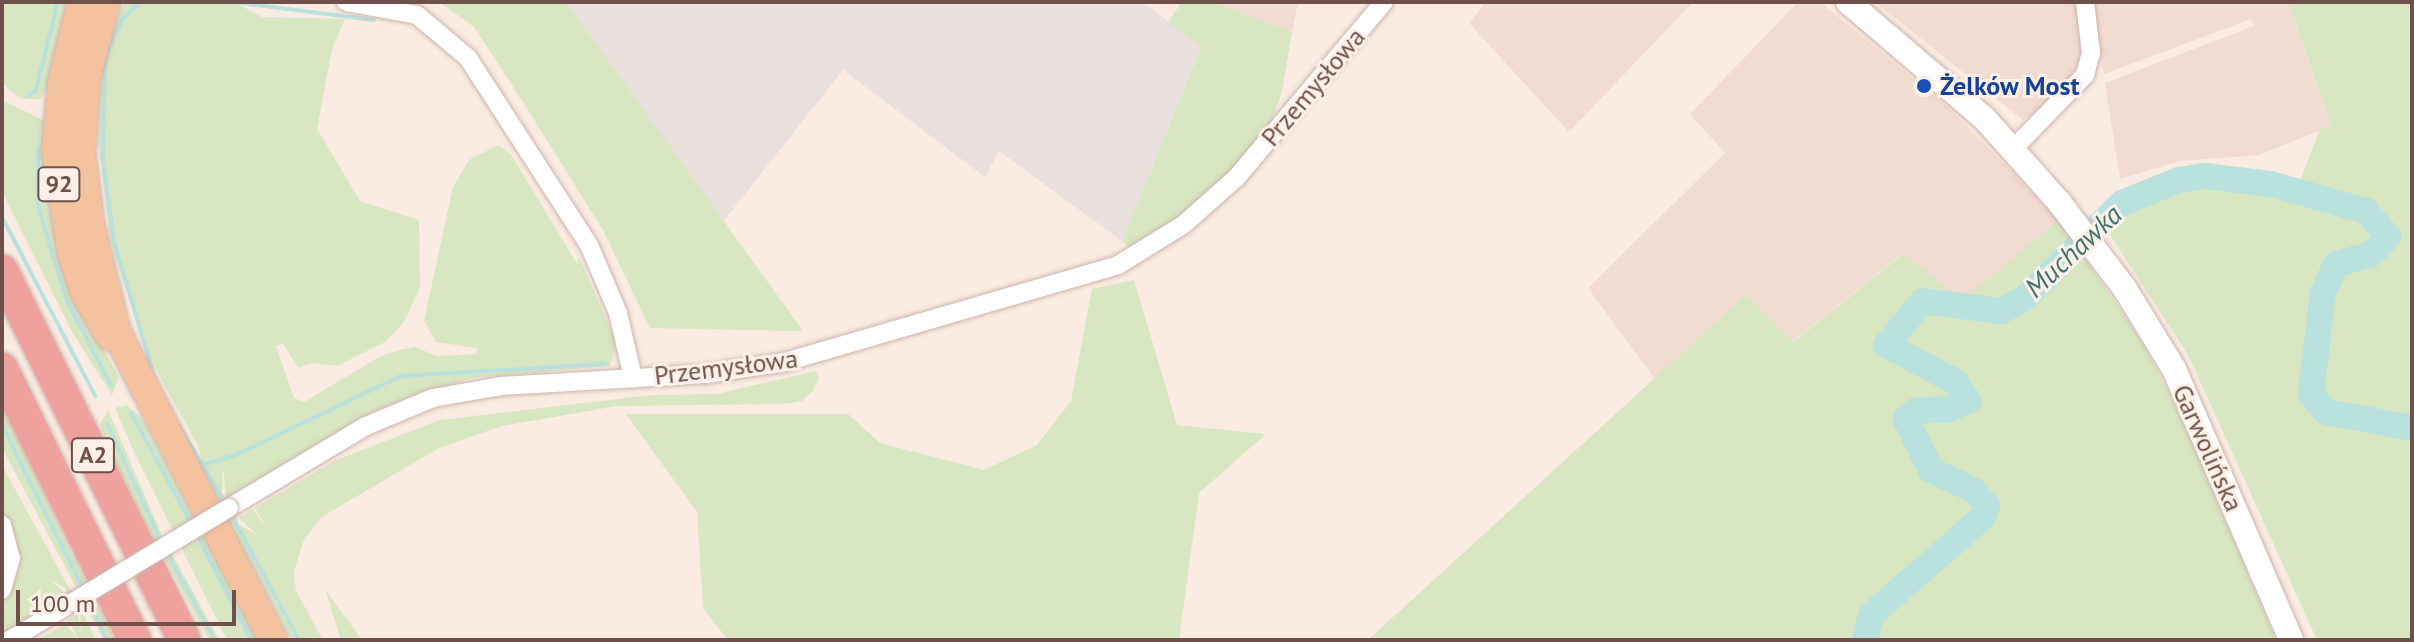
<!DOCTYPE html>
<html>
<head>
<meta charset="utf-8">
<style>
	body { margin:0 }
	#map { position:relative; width:2414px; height:642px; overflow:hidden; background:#faece2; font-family:"PT Sans",sans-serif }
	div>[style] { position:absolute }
	.residential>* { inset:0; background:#f1dcd1 }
	.industrial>* { inset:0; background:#e9e0dd }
	.green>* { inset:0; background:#d8e6c2 }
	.stream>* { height:4px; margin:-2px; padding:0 2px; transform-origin:2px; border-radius:2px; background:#b9e1de }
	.river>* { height:26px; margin:-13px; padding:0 13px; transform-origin:13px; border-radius:13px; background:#b9e1de }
	.roads { filter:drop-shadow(0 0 2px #ccb4ad) drop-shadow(0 0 2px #ccb4ad) }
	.minor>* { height:18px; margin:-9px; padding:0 9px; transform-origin:9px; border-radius:9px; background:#fff }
	.secondary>* { height:24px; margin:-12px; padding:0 12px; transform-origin:12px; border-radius:12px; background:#fff }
	.primary>* { height:28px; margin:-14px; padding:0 14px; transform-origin:14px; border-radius:14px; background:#f4c29f }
	.motorway>* { height:32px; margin:-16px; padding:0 16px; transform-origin:16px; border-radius:16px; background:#efa19e }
	.bridges { filter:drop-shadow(0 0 2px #ccb4ad) drop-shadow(0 0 2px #ccb4ad) }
	.minor-bridge>* { height:18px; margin:-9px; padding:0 9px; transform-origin:9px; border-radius:9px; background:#fff }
	.dots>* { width:22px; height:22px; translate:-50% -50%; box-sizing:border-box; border:4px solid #fdf0e8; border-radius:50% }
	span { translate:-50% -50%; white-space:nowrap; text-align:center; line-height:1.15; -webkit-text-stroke:6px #fdf0e8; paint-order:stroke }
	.shield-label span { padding:2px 6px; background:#fdf0e8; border:2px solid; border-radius:6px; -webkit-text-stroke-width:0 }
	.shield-label { font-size:24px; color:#6f504b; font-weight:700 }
	.transit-label { font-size:26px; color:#164399; font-weight:700 }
	.left { translate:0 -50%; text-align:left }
	.street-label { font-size:26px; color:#6f504b }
	.water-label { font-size:28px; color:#407471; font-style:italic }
	.frame { position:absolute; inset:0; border:4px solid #6f504b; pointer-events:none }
	.scale { position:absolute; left:16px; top:590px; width:220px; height:36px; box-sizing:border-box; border:4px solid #6f504b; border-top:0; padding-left:10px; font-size:24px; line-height:28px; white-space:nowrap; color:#6f504b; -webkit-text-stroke:6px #fdf0e8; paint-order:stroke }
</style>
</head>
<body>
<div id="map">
	<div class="residential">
		<div style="clip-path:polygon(1213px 2px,1298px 2px,1292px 32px)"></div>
		<div style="clip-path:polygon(1486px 2px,1693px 2px,1569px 132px,1469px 23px)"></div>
		<div style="clip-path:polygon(1798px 2px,1820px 2px,1949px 108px,2059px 220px,1963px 301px,1902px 254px,1792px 342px,1746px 295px,1655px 379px,1588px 288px,1725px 153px,1690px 114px)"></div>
		<div style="clip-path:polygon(1875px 2px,2078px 2px,2084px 42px,2077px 66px,2057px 96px,2023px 120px)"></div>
		<div style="clip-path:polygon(2092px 2px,2298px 2px,2289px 6px,2331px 126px,2259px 155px,2180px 161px,2120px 179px,2105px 83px,2254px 26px,2251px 19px,2104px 74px)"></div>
	</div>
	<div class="industrial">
		<div style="clip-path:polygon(566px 2px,1142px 2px,1201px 46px,1122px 241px,999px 151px,985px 177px,843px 70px,722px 223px)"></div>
	</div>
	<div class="green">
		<div style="clip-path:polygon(2px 2px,70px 2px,50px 87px,40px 99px,21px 99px,4px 85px)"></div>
		<div style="clip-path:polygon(125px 2px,234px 2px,262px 17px,345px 19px,332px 49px,317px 129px,360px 201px,419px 220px,420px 287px,404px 322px,385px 342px,337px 366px,312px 363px,298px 368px,283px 343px,276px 346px,294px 398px,304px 402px,381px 356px,403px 349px,416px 347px,436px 356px,476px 354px,477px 348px,436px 342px,424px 321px,453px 187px,469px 160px,499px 145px,512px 156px,577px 264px,579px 257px,617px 344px,610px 366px,472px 378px,380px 408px,226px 498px,223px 467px,222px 495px,236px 523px,257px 535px,239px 518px,253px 509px,268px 531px,255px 508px,336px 460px,440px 420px,651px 395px,717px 394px,816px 371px,819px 377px,813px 391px,802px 401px,782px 404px,617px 406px,502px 426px,439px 448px,320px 518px,303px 542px,294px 572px,296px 591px,323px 640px,291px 640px,207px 481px,198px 446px,146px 351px,110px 241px,98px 140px,102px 47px)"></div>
		<div style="clip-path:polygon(439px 2px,566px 2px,803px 331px,650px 328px,603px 230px,521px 99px,474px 27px)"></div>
		<div style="clip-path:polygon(1182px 2px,1213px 2px,1292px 32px,1282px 91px,1272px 121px,1240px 164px,1182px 215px,1129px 247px,1122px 241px,1201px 47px,1168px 22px)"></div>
		<div style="clip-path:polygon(2298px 2px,2412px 2px,2412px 640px,2317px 640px,2188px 355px,2110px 235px,2102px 231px,2146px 200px,2190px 186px,2261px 189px,2293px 198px,2320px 130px,2331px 125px,2289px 5px)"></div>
		<div style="clip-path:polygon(2px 100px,43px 120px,78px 303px,119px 377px,112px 395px,72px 332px,2px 191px)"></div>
		<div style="clip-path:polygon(2059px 220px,2143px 343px,2182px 418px,2276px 640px,1368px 640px,1746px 295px,1793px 342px,1903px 254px,1963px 300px)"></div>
		<div style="clip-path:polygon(1134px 280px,1177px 425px,1266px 434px,1199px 493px,1179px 640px,728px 640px,703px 608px,697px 512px,626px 414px,848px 414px,880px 443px,984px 470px,1037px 445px,1071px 401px,1092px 289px)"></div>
		<div style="clip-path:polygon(127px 405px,143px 419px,258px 640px,227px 640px,133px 450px,115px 408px)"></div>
		<div style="clip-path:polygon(2px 406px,70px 550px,115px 640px,104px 640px,2px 448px)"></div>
		<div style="clip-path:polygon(108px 410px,161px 533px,219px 640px,209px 640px,147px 526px,104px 437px,100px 424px)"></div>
		<div style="clip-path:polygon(2px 465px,88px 623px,96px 640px,38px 640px,65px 624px,78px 638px,68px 620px,78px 614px,82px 636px,80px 613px,69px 591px,49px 579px,68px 595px,2px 636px,2px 603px,15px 581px,19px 556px,2px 508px)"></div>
		<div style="clip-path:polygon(325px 589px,343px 614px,362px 640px,341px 640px)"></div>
	</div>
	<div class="stream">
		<div style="left:141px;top:2px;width:25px;rotate:138deg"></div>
		<div style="left:122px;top:19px;width:43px;rotate:113.6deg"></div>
		<div style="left:105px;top:58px;width:101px;rotate:91.1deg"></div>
		<div style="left:103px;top:159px;width:83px;rotate:82.4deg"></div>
		<div style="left:114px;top:241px;width:144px;rotate:73.5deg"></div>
		<div style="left:232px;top:2px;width:143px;rotate:7.2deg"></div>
		<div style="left:29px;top:96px;width:9px;rotate:-41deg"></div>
		<div style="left:36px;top:90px;width:91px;rotate:-76deg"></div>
		<div style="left:38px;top:147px;width:58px;rotate:90deg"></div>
		<div style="left:38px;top:205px;width:57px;rotate:73.8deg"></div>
		<div style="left:54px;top:260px;width:43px;rotate:72.4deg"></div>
		<div style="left:67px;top:301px;width:95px;rotate:62.4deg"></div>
		<div style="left:2px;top:217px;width:202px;rotate:62.5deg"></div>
		<div style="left:131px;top:413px;width:125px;rotate:61.4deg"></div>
		<div style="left:107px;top:424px;width:131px;rotate:65.2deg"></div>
		<div style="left:2px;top:425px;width:185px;rotate:63.7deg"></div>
		<div style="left:179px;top:426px;width:91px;rotate:58.9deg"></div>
		<div style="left:205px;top:464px;width:32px;rotate:-16deg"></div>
		<div style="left:236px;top:455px;width:183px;rotate:-25.6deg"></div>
		<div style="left:401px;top:376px;width:205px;rotate:-3.4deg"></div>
		<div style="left:230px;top:512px;width:145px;rotate:61.7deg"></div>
		<div style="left:197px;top:535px;width:118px;rotate:62.8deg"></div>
		<div style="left:166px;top:551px;width:102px;rotate:61.2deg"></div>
		<div style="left:88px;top:599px;width:45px;rotate:65.1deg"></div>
	</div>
	<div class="river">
		<div style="left:1865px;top:640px;width:26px;rotate:-77deg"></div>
		<div style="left:1871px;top:615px;width:149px;rotate:-41.2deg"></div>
		<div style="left:1983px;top:517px;width:12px;rotate:-70deg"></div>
		<div style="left:1987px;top:506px;width:21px;rotate:-131deg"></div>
		<div style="left:1973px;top:490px;width:47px;rotate:-154.5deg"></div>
		<div style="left:1931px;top:470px;width:57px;rotate:-116.1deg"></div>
		<div style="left:1906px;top:419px;width:12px;rotate:-42deg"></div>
		<div style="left:1915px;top:411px;width:33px;rotate:-3deg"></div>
		<div style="left:1948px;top:409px;width:22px;rotate:-22deg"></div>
		<div style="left:1968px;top:401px;width:22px;rotate:-122deg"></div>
		<div style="left:1956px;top:382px;width:79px;rotate:-152.1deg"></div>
		<div style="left:1886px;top:345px;width:57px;rotate:-49.9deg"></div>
		<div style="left:1923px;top:301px;width:79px;rotate:7.3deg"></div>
		<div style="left:2001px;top:311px;width:27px;rotate:-28deg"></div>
		<div style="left:2025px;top:298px;width:136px;rotate:-44.4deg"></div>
		<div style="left:2122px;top:203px;width:61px;rotate:-22deg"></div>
		<div style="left:2179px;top:180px;width:26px;rotate:-9deg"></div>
		<div style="left:2205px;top:176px;width:65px;rotate:7deg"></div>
		<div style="left:2270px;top:184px;width:100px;rotate:15.7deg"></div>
		<div style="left:2366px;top:211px;width:33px;rotate:49deg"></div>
		<div style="left:2388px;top:236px;width:24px;rotate:132deg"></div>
		<div style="left:2372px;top:254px;width:37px;rotate:164deg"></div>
		<div style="left:2336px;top:264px;width:32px;rotate:114deg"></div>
		<div style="left:2323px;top:293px;width:102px;rotate:96.8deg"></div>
		<div style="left:2311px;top:394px;width:23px;rotate:50deg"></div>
		<div style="left:2326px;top:412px;width:87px;rotate:10.5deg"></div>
	</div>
	<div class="roads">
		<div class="minor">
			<div style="left:346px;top:2px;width:72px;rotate:10.4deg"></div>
			<div style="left:417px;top:15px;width:67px;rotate:40.1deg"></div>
			<div style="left:468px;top:58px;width:223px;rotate:57.1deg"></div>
			<div style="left:589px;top:245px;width:74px;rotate:66.9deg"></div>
			<div style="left:618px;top:313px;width:67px;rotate:77deg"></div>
			<div style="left:2013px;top:149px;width:103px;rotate:-45.8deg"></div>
			<div style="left:2085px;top:75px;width:23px;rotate:-75deg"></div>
			<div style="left:2091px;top:53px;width:51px;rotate:-96.7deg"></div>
			<div style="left:229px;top:508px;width:160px;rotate:-30.9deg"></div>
			<div style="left:366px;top:426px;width:73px;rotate:-22.7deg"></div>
			<div style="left:433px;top:398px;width:69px;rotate:-10deg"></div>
			<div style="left:501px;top:386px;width:204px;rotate:-3.4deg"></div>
			<div style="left:705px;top:374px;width:81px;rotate:-8.5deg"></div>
			<div style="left:785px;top:362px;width:347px;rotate:-16.2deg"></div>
			<div style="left:1118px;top:265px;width:76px;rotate:-31.6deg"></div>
			<div style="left:1183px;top:225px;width:72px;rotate:-41.6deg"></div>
			<div style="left:1237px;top:177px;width:229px;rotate:-50deg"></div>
			<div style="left:2px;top:525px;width:34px;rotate:75deg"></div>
			<div style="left:11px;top:558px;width:33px;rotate:106deg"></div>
			<div style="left:10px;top:640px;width:74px;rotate:-31.1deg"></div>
		</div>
		<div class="secondary">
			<div style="left:1848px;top:2px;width:180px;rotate:40.5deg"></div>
			<div style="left:1985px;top:119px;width:111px;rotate:48.3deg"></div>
			<div style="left:2059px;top:202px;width:109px;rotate:52.8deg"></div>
			<div style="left:2125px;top:289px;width:94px;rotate:58.5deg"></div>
			<div style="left:2174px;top:369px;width:295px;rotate:66.6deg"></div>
		</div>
		<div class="primary">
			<div style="left:82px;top:2px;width:83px;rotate:103.9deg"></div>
			<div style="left:62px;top:83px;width:68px;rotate:95deg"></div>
			<div style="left:56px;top:151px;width:104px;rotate:81.2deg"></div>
			<div style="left:72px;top:254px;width:39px;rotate:72deg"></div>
			<div style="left:84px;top:291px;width:52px;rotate:60deg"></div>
			<div style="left:106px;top:2px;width:79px;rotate:104.7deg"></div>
			<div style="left:86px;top:78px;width:76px;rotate:93.8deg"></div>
			<div style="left:81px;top:154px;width:72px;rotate:82.8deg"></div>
			<div style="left:90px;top:225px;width:109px;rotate:76.2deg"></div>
			<div style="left:116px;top:331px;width:347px;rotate:63.1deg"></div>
		</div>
		<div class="motorway">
			<div style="left:2px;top:271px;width:411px;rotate:63.7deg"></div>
			<div style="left:2px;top:369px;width:302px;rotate:63.9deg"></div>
		</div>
	</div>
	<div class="bridges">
		<div class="minor-bridge">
			<div style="left:73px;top:602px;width:182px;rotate:-31.1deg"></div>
		</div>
	</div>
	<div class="dots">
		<div style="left:1924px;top:86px;background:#1a4fb4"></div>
	</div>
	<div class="shield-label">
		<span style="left:59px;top:184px">92</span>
		<span style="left:93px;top:455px">A2</span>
	</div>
	<div class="transit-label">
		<span class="left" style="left:1940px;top:86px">Żelków Most</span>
	</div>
	<div class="street-label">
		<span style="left:1313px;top:87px;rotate:-50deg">Przemysłowa</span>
		<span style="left:726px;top:367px;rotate:-7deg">Przemysłowa</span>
		<span style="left:2208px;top:448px;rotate:66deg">Garwolińska</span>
	</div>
	<div class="water-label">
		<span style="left:2073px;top:251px;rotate:-43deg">Muchawka</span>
	</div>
	<div class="frame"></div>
	<div class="scale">100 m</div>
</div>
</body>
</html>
